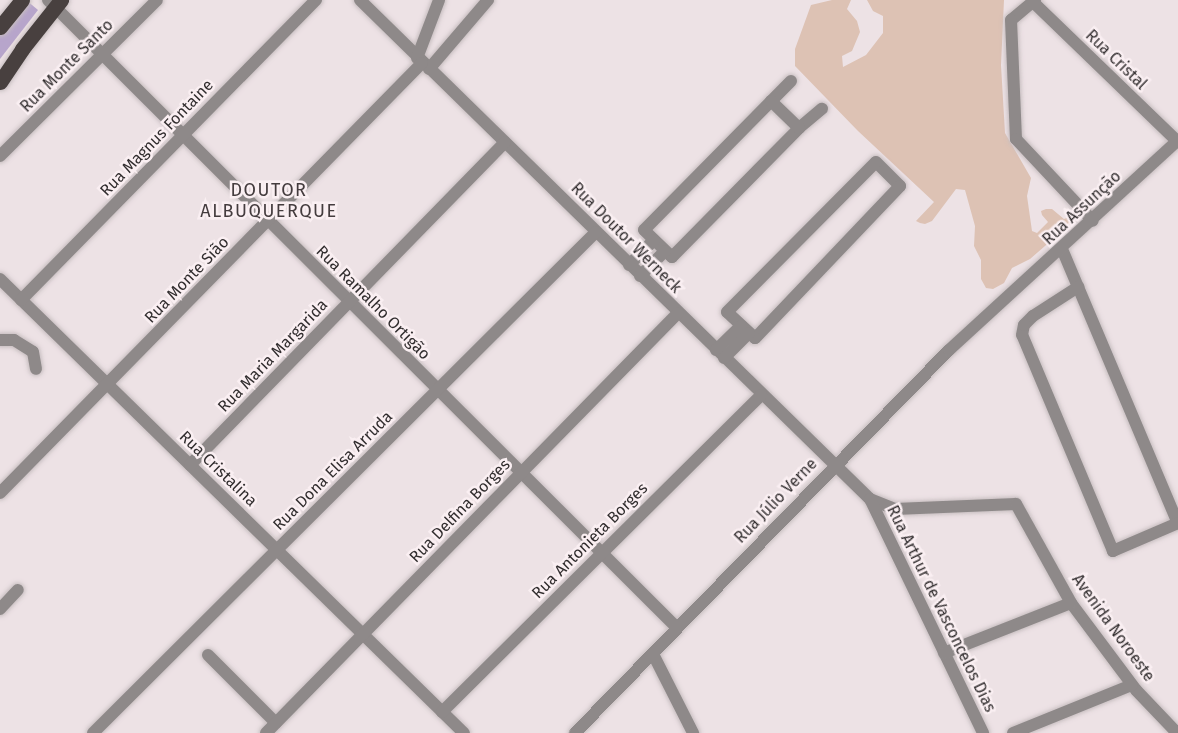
<!DOCTYPE html>
<html>
<head>
<meta charset="utf-8">
<style>
	body { margin:0 }
	#map { position:relative; width:1178px; height:733px; overflow:hidden; background:#ede2e5; font-family:"Fira Sans",sans-serif }
	div>[style] { position:absolute }
	.green>* { inset:0; background:#ddc2b4 }
	.water>* { inset:0; background:#b7a5cb }
	.roads { filter:drop-shadow(0 0 2px #c7bec0) drop-shadow(0 0 2px #c7bec0) }
	.minor>* { height:12px; margin:-6px; padding:0 6px; transform-origin:6px; border-radius:6px; background:#8e8989 }
	.major>* { height:15px; margin:-7.5px; padding:0 7.5px; transform-origin:7.5px; border-radius:7.5px; background:#48403f }
	span { translate:-50% -50%; white-space:nowrap; text-align:center; line-height:1.15; -webkit-text-stroke:5px #faeff2; paint-order:stroke }
	.street-label { font-size:16px; color:#312d2e }
	.neighbourhood-label { font-size:18px; color:#443c3e; letter-spacing:1.5px }
</style>
</head>
<body>
<div id="map">
	<div class="green">
		<div style="clip-path:polygon(832px 0,851px 0,847px 9px,857px 21px,860px 32px,852px 51px,842px 56px,843px 67px,866px 55px,883px 33px,883px 16px,873px 11px,867px 0,1004px 0,1001px 65px,1005px 133px,1031px 178px,1027px 196px,1032px 231px,1037px 233px,1048px 222px,1042px 215px,1041px 211px,1046px 209px,1052px 209px,1064px 219px,1075px 215px,1075px 220px,1030px 259px,1012px 268px,1004px 283px,993px 289px,986px 288px,981px 279px,981px 260px,974px 246px,975px 226px,965px 190px,956px 189px,932px 221px,925px 224px,920px 223px,916px 221px,934px 202px,858px 131px,795px 66px,795px 49px,811px 5px)"></div>
	</div>
	<div class="water">
		<div style="clip-path:polygon(26px 0,38px 10px,0 59px,0 30px)"></div>
	</div>
	<div class="roads">
		<div class="minor">
			<div style="left:48px;top:0;width:889px;rotate:44.95deg"></div>
			<div style="left:360px;top:0;width:714px;rotate:44.38deg"></div>
			<div style="left:870px;top:499px;width:27px;rotate:22deg"></div>
			<div style="left:895px;top:509px;width:121px;rotate:-2.4deg"></div>
			<div style="left:1016px;top:504px;width:113px;rotate:60.9deg"></div>
			<div style="left:1071px;top:603px;width:109px;rotate:53.2deg"></div>
			<div style="left:1136px;top:690px;width:59px;rotate:46.4deg"></div>
			<div style="left:1035px;top:0;width:31px;rotate:140deg"></div>
			<div style="left:1011px;top:20px;width:119px;rotate:87.6deg"></div>
			<div style="left:1016px;top:139px;width:112px;rotate:46.8deg"></div>
			<div style="left:1033px;top:2px;width:200px;rotate:44deg"></div>
			<div style="left:417px;top:58px;width:62px;rotate:-69.2deg"></div>
			<div style="left:429px;top:69px;width:91px;rotate:-49.5deg"></div>
			<div style="left:791px;top:81px;width:209px;rotate:134.6deg"></div>
			<div style="left:644px;top:230px;width:39px;rotate:44deg"></div>
			<div style="left:672px;top:257px;width:181px;rotate:-45.4deg"></div>
			<div style="left:799px;top:128px;width:30px;rotate:-40deg"></div>
			<div style="left:771px;top:101px;width:39px;rotate:44deg"></div>
			<div style="left:0;top:156px;width:221px;rotate:-44.8deg"></div>
			<div style="left:876px;top:162px;width:34px;rotate:45deg"></div>
			<div style="left:900px;top:186px;width:210px;rotate:133.6deg"></div>
			<div style="left:755px;top:338px;width:38px;rotate:-137deg"></div>
			<div style="left:727px;top:312px;width:211px;rotate:-45.2deg"></div>
			<div style="left:1062px;top:249px;width:298px;rotate:67.1deg"></div>
			<div style="left:1178px;top:523px;width:71px;rotate:156.7deg"></div>
			<div style="left:1113px;top:551px;width:234px;rotate:-112.8deg"></div>
			<div style="left:1022px;top:335px;width:10px;rotate:-79deg"></div>
			<div style="left:1024px;top:325px;width:13px;rotate:-45deg"></div>
			<div style="left:1033px;top:316px;width:54px;rotate:-32.8deg"></div>
			<div style="left:629px;top:265px;width:35px;rotate:-45deg"></div>
			<div style="left:640px;top:276px;width:35px;rotate:-45deg"></div>
			<div style="left:0;top:279px;width:649px;rotate:44.38deg"></div>
			<div style="left:21px;top:300px;width:421px;rotate:-45.5deg"></div>
			<div style="left:0;top:340px;width:14px"></div>
			<div style="left:14px;top:340px;width:22px;rotate:32deg"></div>
			<div style="left:33px;top:352px;width:17px;rotate:80deg"></div>
			<div style="left:716px;top:350px;width:35px;rotate:-44deg"></div>
			<div style="left:724px;top:358px;width:35px;rotate:-45deg"></div>
			<div style="left:190px;top:465px;width:451px;rotate:-45.7deg"></div>
			<div style="left:0;top:493px;width:602px;rotate:-45.54deg"></div>
			<div style="left:870px;top:499px;width:260px;rotate:64.2deg"></div>
			<div style="left:0;top:609px;width:26px;rotate:-47deg"></div>
			<div style="left:944px;top:653px;width:136px;rotate:-21.5deg"></div>
			<div style="left:653px;top:654px;width:89px;rotate:63.1deg"></div>
			<div style="left:208px;top:655px;width:96px;rotate:45deg"></div>
			<div style="left:442px;top:712px;width:450px;rotate:-44.8deg"></div>
			<div style="left:93px;top:733px;width:710px;rotate:-44.89deg"></div>
			<div style="left:266px;top:733px;width:588px;rotate:-45.55deg"></div>
			<div style="left:575px;top:733px;width:535px;rotate:-45.68deg"></div>
			<div style="left:949px;top:350px;width:311px;rotate:-42.5deg"></div>
			<div style="left:1013px;top:733px;width:128px;rotate:-22deg"></div>
		</div>
		<div class="major">
			<div style="left:0;top:27px;width:35px;rotate:-51deg"></div>
			<div style="left:0;top:82px;width:40px;rotate:-56deg"></div>
			<div style="left:22px;top:49px;width:63px;rotate:-51.5deg"></div>
		</div>
	</div>
	<div class="street-label">
		<span style="left:1116px;top:60px;rotate:44deg">Rua Cristal</span>
		<span style="left:67px;top:66px;rotate:-45deg">Rua Monte Santo</span>
		<span style="left:157px;top:138px;rotate:-46deg">Rua Magnus Fontaine</span>
		<span style="left:1082px;top:208px;rotate:-43deg">Rua Assunção</span>
		<span style="left:626px;top:238px;rotate:45deg">Rua Doutor Werneck</span>
		<span style="left:187px;top:280px;rotate:-46deg">Rua Monte Sião</span>
		<span style="left:373px;top:303px;rotate:45deg">Rua Ramalho Ortigão</span>
		<span style="left:273px;top:356px;rotate:-46deg">Rua Maria Margarida</span>
		<span style="left:218px;top:469px;rotate:44deg">Rua Cristalina</span>
		<span style="left:333px;top:471px;rotate:-45deg">Rua Dona Elisa Arruda</span>
		<span style="left:776px;top:501px;rotate:-46deg">Rua Júlio Verne</span>
		<span style="left:460px;top:511px;rotate:-46deg">Rua Delfina Borges</span>
		<span style="left:590px;top:541px;rotate:-45deg">Rua Antonieta Borges</span>
		<span style="left:941px;top:609px;rotate:64deg">Rua Arthur de Vasconcelos Dias</span>
		<span style="left:1113px;top:628px;rotate:54deg">Avenida Noroeste</span>
	</div>
	<div class="neighbourhood-label">
		<span style="left:269px;top:201px">DOUTOR<br>ALBUQUERQUE</span>
	</div>
</div>
</body>
</html>
